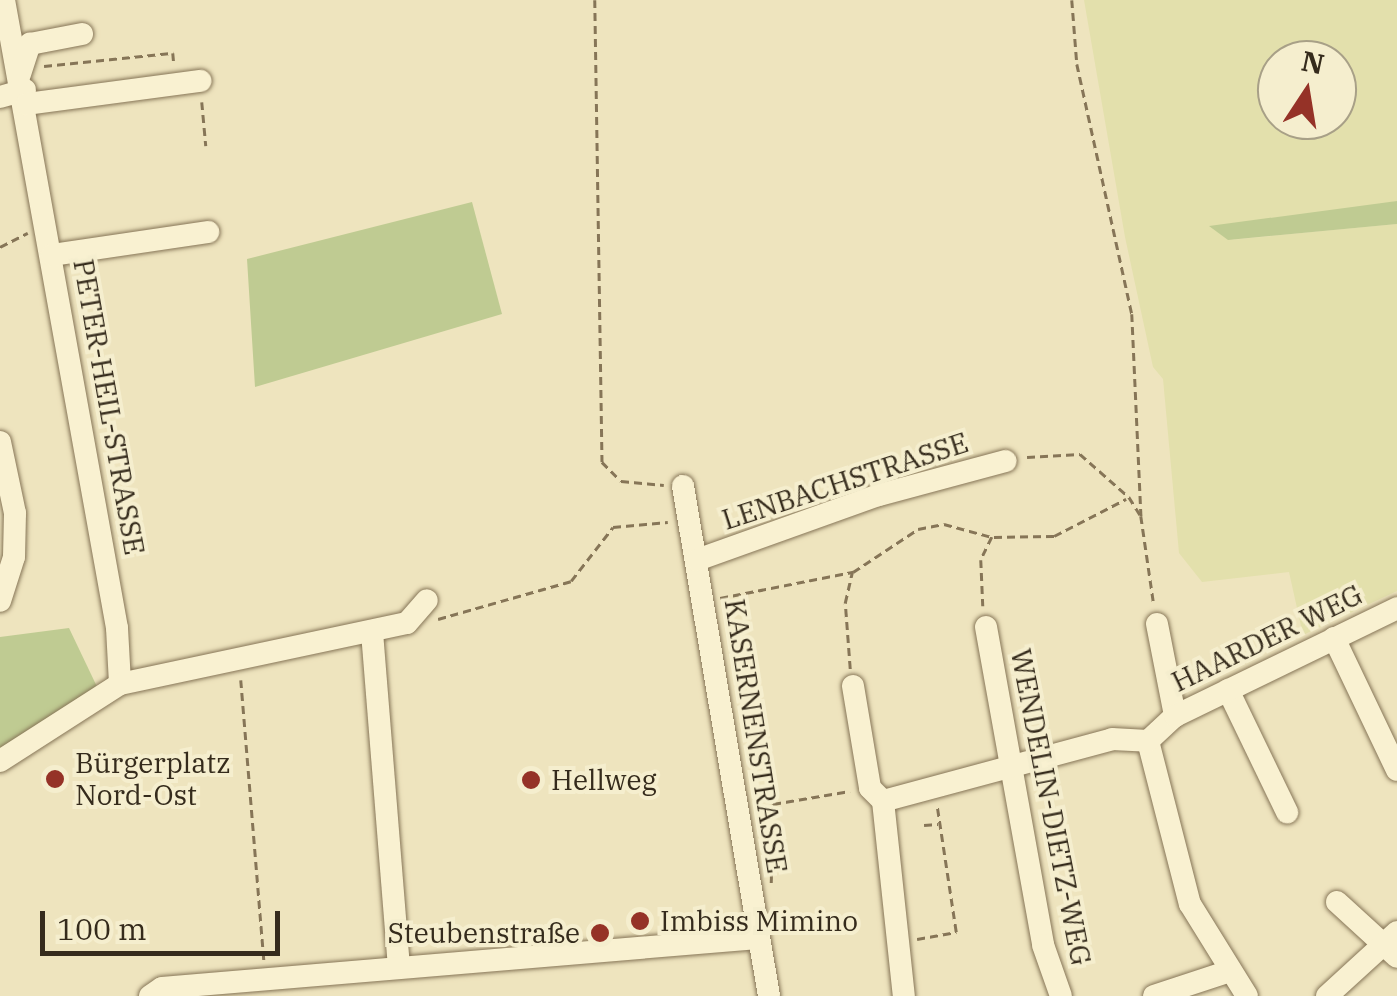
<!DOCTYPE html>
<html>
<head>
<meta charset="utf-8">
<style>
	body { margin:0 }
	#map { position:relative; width:1397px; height:996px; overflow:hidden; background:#eee4be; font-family:"IBM Plex Serif",serif }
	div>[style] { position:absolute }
	.farmland>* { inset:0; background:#e3e0ac }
	.green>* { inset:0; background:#bfcb92 }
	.path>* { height:2.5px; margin-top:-1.25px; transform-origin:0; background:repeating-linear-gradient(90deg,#867557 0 8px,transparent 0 13px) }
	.roads { filter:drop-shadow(0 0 2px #867557) drop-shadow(0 0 2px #867557) }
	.minor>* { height:22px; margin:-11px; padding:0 11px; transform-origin:11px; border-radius:11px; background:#f9f1d1 }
	.dots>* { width:28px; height:28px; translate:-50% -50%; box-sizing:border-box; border:5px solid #f5eece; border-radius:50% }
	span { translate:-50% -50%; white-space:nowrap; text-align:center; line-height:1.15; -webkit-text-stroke:8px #f5eece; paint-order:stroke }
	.street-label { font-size:28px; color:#352b1c }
	.poi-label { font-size:28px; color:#352b1c }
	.left { translate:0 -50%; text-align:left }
	.right { translate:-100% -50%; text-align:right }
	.north { position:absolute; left:1257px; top:40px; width:100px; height:100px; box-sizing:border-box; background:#f5eece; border:2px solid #a8a087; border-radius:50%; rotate:12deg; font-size:28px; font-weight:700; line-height:40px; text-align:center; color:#352b1c }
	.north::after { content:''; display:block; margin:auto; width:35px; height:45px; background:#953227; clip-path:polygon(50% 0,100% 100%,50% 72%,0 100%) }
	.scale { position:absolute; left:40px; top:911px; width:240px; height:45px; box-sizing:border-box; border:5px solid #352b1c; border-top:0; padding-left:12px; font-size:30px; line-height:35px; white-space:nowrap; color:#352b1c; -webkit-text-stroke:8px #f5eece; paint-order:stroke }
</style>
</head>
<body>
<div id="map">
	<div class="farmland">
		<div style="clip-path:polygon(evenodd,1084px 0,1397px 0,1397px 201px,1229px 240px,1397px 224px,1397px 591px,1303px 635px,1289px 572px,1202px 582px,1179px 553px,1163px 379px,1153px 367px,1125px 237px,1084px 0,1277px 60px,1337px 60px,1337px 120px,1277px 120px,1277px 60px)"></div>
	</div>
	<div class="green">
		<div style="clip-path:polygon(1397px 201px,1397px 224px,1228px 240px,1209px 226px)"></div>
		<div style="clip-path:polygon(472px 202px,502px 314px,255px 387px,247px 259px)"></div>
		<div style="clip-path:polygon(69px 628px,100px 693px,0 761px,0 637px)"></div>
	</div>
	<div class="path">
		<div style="left:595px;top:0;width:462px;rotate:89.1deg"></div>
		<div style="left:602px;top:462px;width:27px;rotate:45deg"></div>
		<div style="left:621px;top:481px;width:43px;rotate:5.3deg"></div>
		<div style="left:1072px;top:0;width:64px;rotate:85.5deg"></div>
		<div style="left:1077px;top:64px;width:256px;rotate:77.6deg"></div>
		<div style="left:1132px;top:314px;width:202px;rotate:87.4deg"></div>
		<div style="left:44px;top:66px;width:130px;rotate:-5.8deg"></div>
		<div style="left:173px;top:53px;width:11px;rotate:85deg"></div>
		<div style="left:202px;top:102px;width:44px;rotate:84.8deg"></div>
		<div style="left:0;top:247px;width:31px;rotate:-27deg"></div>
		<div style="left:1027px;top:457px;width:53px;rotate:-3.2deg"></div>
		<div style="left:1080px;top:454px;width:65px;rotate:41.3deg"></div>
		<div style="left:1129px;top:497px;width:22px;rotate:58deg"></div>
		<div style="left:1141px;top:516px;width:90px;rotate:81.7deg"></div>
		<div style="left:994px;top:537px;width:60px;rotate:-1deg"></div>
		<div style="left:1054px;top:536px;width:81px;rotate:-27.2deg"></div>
		<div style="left:720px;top:598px;width:136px;rotate:-11.1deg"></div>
		<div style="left:853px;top:572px;width:78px;rotate:-33.5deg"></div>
		<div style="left:918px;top:529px;width:26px;rotate:-11deg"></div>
		<div style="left:944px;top:524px;width:50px;rotate:15.2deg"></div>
		<div style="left:992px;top:537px;width:25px;rotate:116deg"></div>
		<div style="left:981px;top:560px;width:46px;rotate:87.5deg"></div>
		<div style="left:438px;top:619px;width:138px;rotate:-15.9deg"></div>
		<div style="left:571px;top:581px;width:68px;rotate:-52.1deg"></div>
		<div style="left:613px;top:527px;width:55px;rotate:-5.2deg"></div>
		<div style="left:850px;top:669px;width:66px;rotate:-94.3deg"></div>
		<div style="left:845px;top:603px;width:31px;rotate:-77deg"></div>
		<div style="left:241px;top:680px;width:282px;rotate:85.3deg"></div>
		<div style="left:924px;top:825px;width:14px;rotate:-4deg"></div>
		<div style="left:771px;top:883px;width:79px;rotate:-88.5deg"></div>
		<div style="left:773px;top:804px;width:78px;rotate:-9.6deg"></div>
		<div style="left:917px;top:939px;width:40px;rotate:-10deg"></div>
		<div style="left:956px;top:932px;width:127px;rotate:-98.6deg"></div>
	</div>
	<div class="roads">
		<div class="minor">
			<div style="left:4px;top:0;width:638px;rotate:79.8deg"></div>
			<div style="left:117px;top:628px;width:56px;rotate:86.9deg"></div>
			<div style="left:20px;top:74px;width:32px;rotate:-72deg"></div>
			<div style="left:30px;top:44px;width:53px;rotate:-10.9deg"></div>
			<div style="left:0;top:97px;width:26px;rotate:-16deg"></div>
			<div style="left:27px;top:104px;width:175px;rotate:-7.6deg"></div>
			<div style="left:52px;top:255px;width:158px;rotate:-8.4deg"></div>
			<div style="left:0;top:442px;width:73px;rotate:78.1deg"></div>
			<div style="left:15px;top:513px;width:44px;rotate:91.3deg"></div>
			<div style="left:14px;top:557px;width:46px;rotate:107.7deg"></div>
			<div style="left:683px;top:486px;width:517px;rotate:80.43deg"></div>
			<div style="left:697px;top:560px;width:193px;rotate:-19.7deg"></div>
			<div style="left:879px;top:495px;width:131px;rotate:-15deg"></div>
			<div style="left:1157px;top:624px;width:94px;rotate:78.9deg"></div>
			<div style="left:986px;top:627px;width:323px;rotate:79.8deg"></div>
			<div style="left:1043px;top:945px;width:54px;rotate:70.6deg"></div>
			<div style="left:372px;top:632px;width:336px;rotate:85.4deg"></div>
			<div style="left:1334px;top:638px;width:146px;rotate:64.5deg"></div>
			<div style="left:853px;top:686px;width:103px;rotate:80.5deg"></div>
			<div style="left:870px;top:788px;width:18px;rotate:45deg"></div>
			<div style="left:883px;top:801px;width:196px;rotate:83.9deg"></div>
			<div style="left:1228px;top:690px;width:136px;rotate:64.2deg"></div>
			<div style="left:1148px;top:741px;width:168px;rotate:75.6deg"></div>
			<div style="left:1190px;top:904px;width:108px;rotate:58.2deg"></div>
			<div style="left:0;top:761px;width:143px;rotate:-32.7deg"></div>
			<div style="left:120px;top:684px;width:293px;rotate:-12deg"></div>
			<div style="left:407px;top:623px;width:30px;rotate:-49deg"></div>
			<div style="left:883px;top:801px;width:237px;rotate:-15.1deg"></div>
			<div style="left:1112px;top:739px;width:36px;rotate:3deg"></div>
			<div style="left:1148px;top:741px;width:37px;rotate:-43deg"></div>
			<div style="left:1175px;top:716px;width:247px;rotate:-25.9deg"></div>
			<div style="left:1337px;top:902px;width:81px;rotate:42.5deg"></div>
			<div style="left:150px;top:996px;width:14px;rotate:-34deg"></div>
			<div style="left:162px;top:988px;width:598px;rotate:-4.8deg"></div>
			<div style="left:1154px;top:996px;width:80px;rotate:-18.2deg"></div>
			<div style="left:1327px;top:996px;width:95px;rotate:-42.4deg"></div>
		</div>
	</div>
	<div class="dots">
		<div style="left:55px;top:779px;background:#953227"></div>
		<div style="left:531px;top:780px;background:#953227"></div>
		<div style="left:640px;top:921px;background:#953227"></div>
		<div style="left:600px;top:933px;background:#953227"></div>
	</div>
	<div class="street-label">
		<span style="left:109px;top:407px;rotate:80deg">PETER-HEIL-STRASSE</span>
		<span style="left:845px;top:481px;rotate:-18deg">LENBACHSTRASSE</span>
		<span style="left:1267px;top:638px;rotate:-26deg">HAARDER WEG</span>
		<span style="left:756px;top:736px;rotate:81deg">KASERNENSTRASSE</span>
		<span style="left:1051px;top:807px;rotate:79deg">WENDELIN-DIETZ-WEG</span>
	</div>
	<div class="poi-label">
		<span class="left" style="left:75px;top:779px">Bürgerplatz<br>Nord-Ost</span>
		<span class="left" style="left:551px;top:780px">Hellweg</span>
		<span class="left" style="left:660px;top:921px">Imbiss Mimino</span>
		<span class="right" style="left:580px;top:933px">Steubenstraße</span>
	</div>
	<div class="north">N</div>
	<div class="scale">100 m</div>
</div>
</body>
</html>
